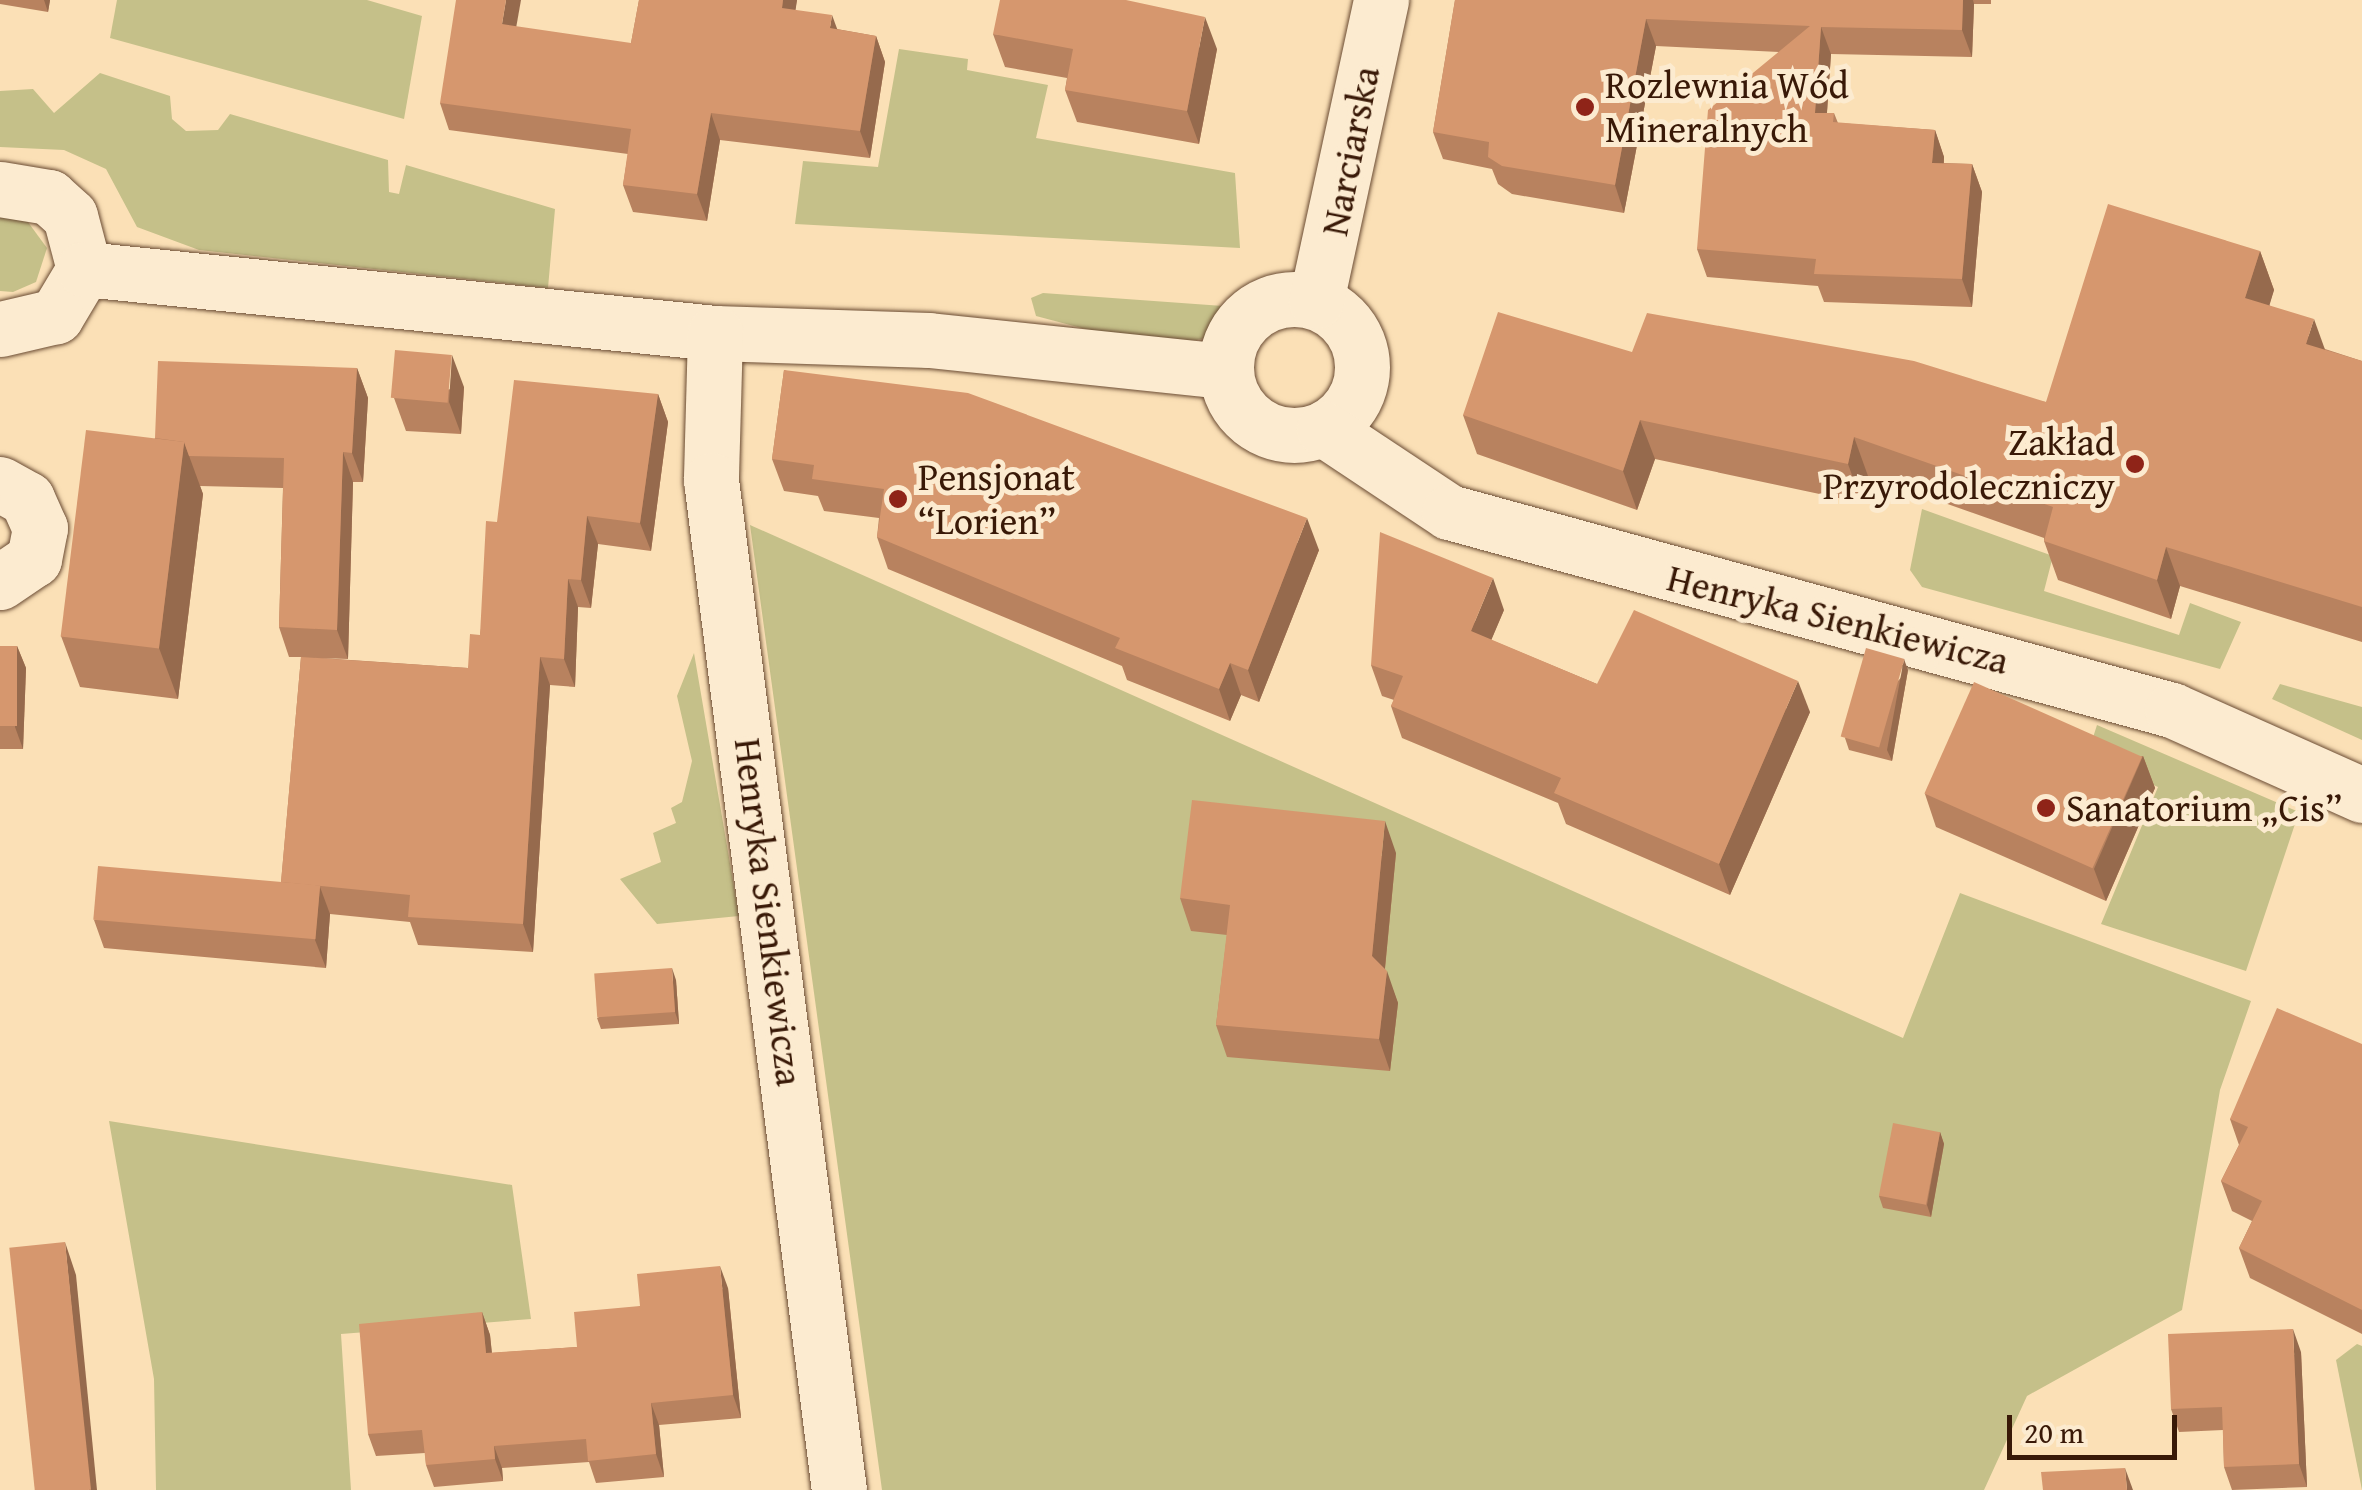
<!DOCTYPE html>
<html>
<head>
<meta charset="utf-8">
<style>
	body { margin:0 }
	#map { position:relative; width:2362px; height:1490px; overflow:hidden; background:#fbe0b6; font-family:"Gentium Book Plus",serif }
	div>[style] { position:absolute }
	.green>* { inset:0; background:#c5c089 }
	.roads { filter:drop-shadow(0 0 2px #6a4b33) drop-shadow(0 0 2px #6a4b33) }
	.minor>* { height:55px; margin:-27.5px; padding:0 27.5px; transform-origin:27.5px; border-radius:27.5px; background:#fcebd0 }
	.minor>.ring { margin:-27.5px; padding:0; box-sizing:content-box; background:none; border:55px solid #fcebd0; border-radius:50% }
	.wall>* { inset:0; background:#b8825f }
	.shaded-wall>* { inset:0; background:#966a4d }
	.building>* { inset:0; background:#d6976e; transform-origin:0 0 }
	.dots>* { width:28px; height:28px; translate:-50% -50%; box-sizing:border-box; border:5px solid #fcebd0; border-radius:50% }
	span { translate:-50% -50%; white-space:nowrap; text-align:center; line-height:1.15; -webkit-text-stroke:10px #fcebd0; paint-order:stroke }
	.poi-label { font-size:38px; color:#391907 }
	.left { translate:0 -50%; text-align:left }
	.right { translate:-100% -50%; text-align:right }
	.street-label { font-size:38px; color:#391907 }
	.scale { position:absolute; left:2007px; top:1415px; width:170px; height:45px; box-sizing:border-box; border:5px solid #391907; border-top:0; padding-left:12px; font-size:30px; line-height:35px; white-space:nowrap; color:#391907; -webkit-text-stroke:8px #fcebd0; paint-order:stroke }
</style>
</head>
<body>
<div id="map">
	<div class="green">
		<div style="clip-path:polygon(117px 0,367px 0,422px 16px,404px 119px,110px 38px)"></div>
		<div style="clip-path:polygon(899px 49px,968px 59px,967px 70px,1048px 85px,1036px 138px,1235px 173px,1240px 248px,795px 224px,803px 161px,878px 167px)"></div>
		<div style="clip-path:polygon(100px 73px,170px 96px,172px 119px,186px 131px,218px 130px,230px 114px,388px 160px,389px 192px,399px 194px,406px 165px,555px 209px,548px 288px,199px 250px,137px 227px,106px 169px,64px 150px,0 147px,0 91px,33px 89px,54px 113px)"></div>
		<div style="clip-path:polygon(0 215px,25px 218px,47px 248px,36px 282px,13px 292px,0 291px)"></div>
		<div style="clip-path:polygon(1043px 293px,1223px 306px,1225px 312px,1205px 338px,1161px 349px,1036px 316px,1031px 298px)"></div>
		<div style="clip-path:polygon(1922px 509px,2053px 556px,2044px 591px,2179px 635px,2190px 603px,2241px 622px,2220px 669px,1922px 587px,1910px 570px)"></div>
		<div style="clip-path:polygon(750px 525px,1903px 1038px,1960px 893px,2251px 1001px,2220px 1090px,2182px 1310px,2027px 1396px,1984px 1490px,882px 1490px)"></div>
		<div style="clip-path:polygon(694px 653px,739px 916px,657px 924px,620px 879px,661px 862px,653px 833px,676px 823px,671px 808px,682px 802px,692px 761px,677px 696px)"></div>
		<div style="clip-path:polygon(2280px 684px,2362px 707px,2362px 740px,2272px 699px)"></div>
		<div style="clip-path:polygon(2097px 725px,2299px 812px,2246px 971px,2101px 924px,2158px 787px,2087px 756px)"></div>
		<div style="clip-path:polygon(109px 1121px,512px 1185px,531px 1319px,341px 1334px,351px 1490px,156px 1490px,154px 1379px)"></div>
		<div style="clip-path:polygon(2357px 1344px,2362px 1346px,2362px 1490px,2336px 1360px)"></div>
	</div>
	<div class="roads">
		<div class="minor">
			<div style="left:0;top:189px;width:50px;rotate:9.3deg"></div>
			<div style="left:49px;top:197px;width:28px;rotate:42deg"></div>
			<div style="left:70px;top:216px;width:55px;rotate:75.2deg"></div>
			<div style="left:84px;top:269px;width:55px;rotate:120.8deg"></div>
			<div style="left:56px;top:316px;width:57px;rotate:166.9deg"></div>
			<div style="left:84px;top:269px;width:634px;rotate:5.79deg"></div>
			<div style="left:715px;top:333px;width:214px;rotate:1.9deg"></div>
			<div style="left:929px;top:340px;width:297px;rotate:6deg"></div>
			<div class="ring" style="left:1226px;top:299px;width:81px;height:81px"></div>
			<div style="left:1316px;top:301px;width:308px;rotate:-77.8deg"></div>
			<div style="left:715px;top:333px;width:147px;rotate:91.6deg"></div>
			<div style="left:711px;top:480px;width:1018px;rotate:82.78deg"></div>
			<div style="left:1324px;top:429px;width:150px;rotate:33.6deg"></div>
			<div style="left:1449px;top:512px;width:750px;rotate:15.32deg"></div>
			<div style="left:2172px;top:710px;width:208px;rotate:24.1deg"></div>
			<div style="left:0;top:484px;width:31px;rotate:29deg"></div>
			<div style="left:27px;top:499px;width:32px;rotate:66deg"></div>
			<div style="left:40px;top:528px;width:32px;rotate:101deg"></div>
			<div style="left:34px;top:559px;width:41px;rotate:145.9deg"></div>
		</div>
	</div>
	<div class="wall">
		<div style="clip-path:polygon(0 0,50px 0,48px 12px,0 4px)"></div>
		<div style="clip-path:polygon(639px 0,797px 0,795px 10px,837px 29px,876px 36px,885px 62px,870px 158px,720px 140px,707px 221px,633px 212px,623px 185px,628px 154px,449px 130px,440px 103px,631px 43px)"></div>
		<div style="clip-path:polygon(1455px 0,1991px 0,1991px 4px,1974px 4px,1972px 57px,1831px 54px,1827px 113px,1834px 113px,1838px 123px,1935px 130px,1944px 157px,1944px 163px,1972px 164px,1982px 192px,1972px 307px,1824px 302px,1818px 286px,1707px 277px,1697px 249px,1779px 52px,1656px 46px,1624px 213px,1512px 194px,1498px 184px,1492px 169px,1443px 159px,1433px 132px)"></div>
		<div style="clip-path:polygon(993px 34px,1217px 49px,1199px 144px,1077px 122px,1065px 90px,1067px 78px,1005px 67px)"></div>
		<div style="clip-path:polygon(2260px 251px,2274px 290px,2269px 305px,2325px 349px,2362px 361px,2362px 642px,2180px 586px,2171px 619px,2058px 580px,2044px 541px,2044px 538px,1868px 476px,1862px 503px,1655px 459px,1637px 510px,1477px 454px,1463px 415px,1632px 352px,2046px 402px)"></div>
		<div style="clip-path:polygon(357px 368px,368px 398px,363px 482px,353px 482px,348px 659px,321px 658px,468px 668px,480px 635px,497px 522px,658px 394px,668px 422px,651px 551px,598px 544px,591px 608px,578px 607px,575px 687px,550px 685px,533px 952px,418px 945px,410px 922px,330px 914px,326px 968px,104px 948px,94px 920px,281px 883px,301px 657px,289px 657px,279px 627px,283px 488px,200px 486px,203px 494px,178px 699px,80px 687px,61px 636px,155px 438px)"></div>
		<div style="clip-path:polygon(784px 370px,1319px 550px,1259px 702px,1241px 695px,1230px 721px,1127px 680px,1122px 666px,888px 569px,877px 537px,879px 518px,824px 511px,818px 496px,784px 491px,772px 459px)"></div>
		<div style="clip-path:polygon(464px 387px,461px 434px,406px 431px,394px 398px)"></div>
		<div style="clip-path:polygon(1504px 610px,1491px 640px,1597px 684px,1810px 712px,1730px 895px,1566px 824px,1558px 803px,1402px 738px,1391px 706px,1394px 700px,1382px 696px,1371px 665px)"></div>
		<div style="clip-path:polygon(0 646px,17px 646px,26px 668px,23px 749px,0 749px)"></div>
		<div style="clip-path:polygon(1908px 670px,1892px 761px,1849px 750px,1845px 738px)"></div>
		<div style="clip-path:polygon(2143px 756px,2155px 788px,2106px 901px,1936px 827px,1925px 794px)"></div>
		<div style="clip-path:polygon(1396px 853px,1385px 969px,1398px 1003px,1390px 1071px,1227px 1057px,1216px 1025px,1227px 935px,1191px 931px,1180px 898px)"></div>
		<div style="clip-path:polygon(676px 980px,679px 1024px,601px 1029px,597px 1018px)"></div>
		<div style="clip-path:polygon(2362px 1044px,2362px 1334px,2250px 1278px,2239px 1248px,2252px 1221px,2232px 1211px,2221px 1181px,2239px 1145px,2230px 1119px)"></div>
		<div style="clip-path:polygon(1940px 1132px,1944px 1144px,1931px 1217px,1883px 1208px,1879px 1196px)"></div>
		<div style="clip-path:polygon(728px 1288px,741px 1418px,659px 1425px,664px 1477px,596px 1483px,589px 1462px,502px 1468px,503px 1481px,434px 1487px,426px 1465px,425px 1453px,376px 1456px,368px 1434px,482px 1312px,490px 1335px,492px 1353px,577px 1347px,640px 1306px)"></div>
		<div style="clip-path:polygon(2301px 1352px,2307px 1487px,2232px 1490px,2224px 1467px,2223px 1430px,2179px 1432px,2171px 1409px)"></div>
	</div>
	<div class="shaded-wall">
		<div style="clip-path:polygon(44px 0,50px 0,48px 12px)"></div>
		<div style="clip-path:polygon(506px 0,521px 0,512px 51px,502px 24px)"></div>
		<div style="clip-path:polygon(783px 0,797px 0,792px 35px,782px 8px)"></div>
		<div style="clip-path:polygon(1963px 0,1973px 0,1974px 4px,1972px 57px,1962px 30px)"></div>
		<div style="clip-path:polygon(832px 15px,842px 42px,830px 28px)"></div>
		<div style="clip-path:polygon(1205px 17px,1217px 49px,1199px 144px,1187px 111px)"></div>
		<div style="clip-path:polygon(1646px 19px,1656px 46px,1624px 213px,1615px 185px)"></div>
		<div style="clip-path:polygon(1821px 27px,1831px 54px,1825px 140px,1815px 113px)"></div>
		<div style="clip-path:polygon(876px 36px,885px 62px,870px 158px,860px 131px)"></div>
		<div style="clip-path:polygon(711px 113px,720px 140px,707px 221px,697px 194px)"></div>
		<div style="clip-path:polygon(1935px 130px,1944px 157px,1942px 190px,1932px 163px)"></div>
		<div style="clip-path:polygon(1972px 164px,1982px 192px,1972px 307px,1962px 279px)"></div>
		<div style="clip-path:polygon(2260px 251px,2274px 290px,2260px 337px,2245px 298px)"></div>
		<div style="clip-path:polygon(2314px 319px,2328px 358px,2306px 344px)"></div>
		<div style="clip-path:polygon(452px 355px,464px 387px,461px 434px,449px 402px)"></div>
		<div style="clip-path:polygon(357px 368px,368px 398px,363px 482px,352px 453px)"></div>
		<div style="clip-path:polygon(658px 394px,668px 422px,651px 551px,640px 523px)"></div>
		<div style="clip-path:polygon(1640px 420px,1655px 459px,1637px 510px,1623px 471px)"></div>
		<div style="clip-path:polygon(1854px 437px,1868px 476px,1862px 503px,1848px 464px)"></div>
		<div style="clip-path:polygon(184px 442px,203px 494px,178px 699px,159px 648px)"></div>
		<div style="clip-path:polygon(343px 452px,353px 482px,348px 659px,337px 630px)"></div>
		<div style="clip-path:polygon(587px 516px,598px 544px,591px 608px,581px 580px)"></div>
		<div style="clip-path:polygon(1307px 518px,1319px 550px,1259px 702px,1248px 670px)"></div>
		<div style="clip-path:polygon(2166px 547px,2180px 586px,2171px 619px,2157px 580px)"></div>
		<div style="clip-path:polygon(1493px 578px,1504px 610px,1482px 662px,1471px 631px)"></div>
		<div style="clip-path:polygon(568px 579px,578px 607px,575px 687px,564px 659px)"></div>
		<div style="clip-path:polygon(17px 646px,26px 668px,23px 749px,15px 727px)"></div>
		<div style="clip-path:polygon(540px 657px,550px 685px,533px 952px,523px 924px)"></div>
		<div style="clip-path:polygon(1904px 659px,1908px 670px,1892px 761px,1887px 750px)"></div>
		<div style="clip-path:polygon(1230px 663px,1241px 695px,1230px 721px,1219px 689px)"></div>
		<div style="clip-path:polygon(1798px 681px,1810px 712px,1730px 895px,1719px 864px)"></div>
		<div style="clip-path:polygon(2143px 756px,2155px 788px,2106px 901px,2094px 869px)"></div>
		<div style="clip-path:polygon(1385px 821px,1396px 853px,1383px 988px,1372px 956px)"></div>
		<div style="clip-path:polygon(320px 887px,330px 914px,326px 968px,315px 940px)"></div>
		<div style="clip-path:polygon(672px 968px,676px 980px,679px 1024px,675px 1012px)"></div>
		<div style="clip-path:polygon(1387px 971px,1398px 1003px,1390px 1071px,1379px 1039px)"></div>
		<div style="clip-path:polygon(1940px 1132px,1944px 1144px,1931px 1217px,1927px 1205px)"></div>
		<div style="clip-path:polygon(65px 1242px,76px 1275px,97px 1490px,89px 1490px)"></div>
		<div style="clip-path:polygon(720px 1266px,728px 1288px,741px 1418px,733px 1395px)"></div>
		<div style="clip-path:polygon(482px 1312px,490px 1335px,494px 1376px,486px 1353px)"></div>
		<div style="clip-path:polygon(2293px 1329px,2301px 1352px,2307px 1487px,2299px 1464px)"></div>
		<div style="clip-path:polygon(651px 1403px,659px 1425px,664px 1477px,656px 1454px)"></div>
		<div style="clip-path:polygon(494px 1446px,502px 1468px,503px 1481px,495px 1459px)"></div>
		<div style="clip-path:polygon(2125px 1468px,2133px 1490px,2127px 1490px)"></div>
	</div>
	<div class="building">
		<div style="clip-path:polygon(456px 0,506px 0,502px 24px,631px 43px,639px 0,783px 0,782px 8px,832px 15px,830px 28px,876px 36px,860px 131px,711px 113px,697px 194px,623px 185px,631px 129px,440px 103px)"></div>
		<div style="clip-path:polygon(1000px 0,1126px 0,1205px 17px,1187px 111px,1065px 90px,1073px 49px,993px 34px)"></div>
		<div style="clip-path:polygon(1455px 0,1963px 0,1962px 30px,1821px 27px,1815px 113px,1834px 113px,1833px 122px,1935px 130px,1932px 163px,1972px 164px,1962px 279px,1814px 274px,1816px 259px,1697px 249px,1708px 110px,1810px 26px,1646px 19px,1615px 185px,1502px 166px,1488px 157px,1489px 142px,1433px 132px)"></div>
		<div style="clip-path:polygon(2108px 204px,2260px 251px,2245px 298px,2314px 319px,2306px 344px,2362px 361px,2362px 607px,2166px 547px,2157px 580px,2044px 541px,2053px 507px,1854px 437px,1848px 464px,1640px 420px,1623px 471px,1463px 415px,1498px 312px,1632px 352px,1647px 313px,1914px 361px,2046px 402px)"></div>
		<div style="left:395px;top:350px;width:57px;height:48px;rotate:5deg"></div>
		<div style="clip-path:polygon(158px 361px,357px 368px,352px 453px,343px 452px,337px 630px,279px 627px,284px 458px,189px 456px,184px 442px,155px 438px)"></div>
		<div style="clip-path:polygon(784px 370px,968px 393px,1307px 518px,1248px 670px,1230px 663px,1219px 689px,1115px 648px,1120px 638px,877px 537px,884px 489px,812px 479px,814px 465px,772px 459px)"></div>
		<div style="clip-path:polygon(514px 380px,658px 394px,640px 523px,587px 516px,581px 580px,568px 579px,564px 659px,540px 657px,523px 924px,408px 917px,410px 895px,281px 882px,301px 657px,468px 668px,470px 634px,480px 635px,486px 521px,497px 522px)"></div>
		<div style="left:86px;top:430px;width:99px;height:208px;rotate:7deg"></div>
		<div style="clip-path:polygon(1380px 532px,1493px 578px,1471px 631px,1597px 684px,1634px 610px,1798px 681px,1719px 864px,1554px 793px,1561px 778px,1391px 706px,1403px 676px,1371px 665px)"></div>
		<div style="left:0;top:646px;width:17px;height:80px"></div>
		<div style="left:1866px;top:648px;width:40px;height:92px;rotate:16deg"></div>
		<div style="left:1974px;top:682px;width:184px;height:122px;rotate:24deg"></div>
		<div style="clip-path:polygon(1192px 800px,1385px 821px,1372px 956px,1387px 971px,1379px 1039px,1216px 1025px,1230px 905px,1180px 898px)"></div>
		<div style="left:98px;top:866px;width:223px;height:54px;rotate:5deg"></div>
		<div style="left:672px;top:968px;width:44px;height:78px;rotate:86deg"></div>
		<div style="clip-path:polygon(2277px 1008px,2362px 1044px,2362px 1310px,2239px 1248px,2262px 1201px,2221px 1181px,2248px 1127px,2230px 1119px)"></div>
		<div style="left:1893px;top:1123px;width:48px;height:74px;rotate:11deg"></div>
		<div style="left:65px;top:1242px;width:249px;height:56px;rotate:84deg"></div>
		<div style="clip-path:polygon(720px 1266px,733px 1395px,651px 1403px,656px 1454px,588px 1461px,586px 1439px,494px 1446px,495px 1459px,426px 1465px,422px 1430px,368px 1434px,359px 1324px,482px 1312px,486px 1353px,577px 1347px,574px 1312px,640px 1306px,637px 1274px)"></div>
		<div style="clip-path:polygon(2293px 1329px,2299px 1464px,2224px 1467px,2222px 1407px,2171px 1409px,2168px 1334px)"></div>
		<div style="clip-path:polygon(2125px 1468px,2127px 1490px,2043px 1490px,2041px 1472px)"></div>
	</div>
	<div class="dots">
		<div style="left:1585px;top:107px;background:#8f2418"></div>
		<div style="left:2135px;top:464px;background:#8f2418"></div>
		<div style="left:898px;top:499px;background:#8f2418"></div>
		<div style="left:2046px;top:808px;background:#8f2418"></div>
	</div>
	<div class="poi-label">
		<span class="left" style="left:1605px;top:107px">Rozlewnia Wód<br>Mineralnych</span>
		<span class="right" style="left:2115px;top:464px">Zakład<br>Przyrodoleczniczy</span>
		<span class="left" style="left:918px;top:499px">Pensjonat<br>“Lorien”</span>
		<span class="left" style="left:2066px;top:808px">Sanatorium „Cis”</span>
	</div>
	<div class="street-label">
		<span style="left:1350px;top:151px;rotate:-79deg">Narciarska</span>
		<span style="left:1838px;top:619px;rotate:14deg">Henryka Sienkiewicza</span>
		<span style="left:769px;top:912px;rotate:83deg">Henryka Sienkiewicza</span>
	</div>
	<div class="scale">20 m</div>
</div>
</body>
</html>
